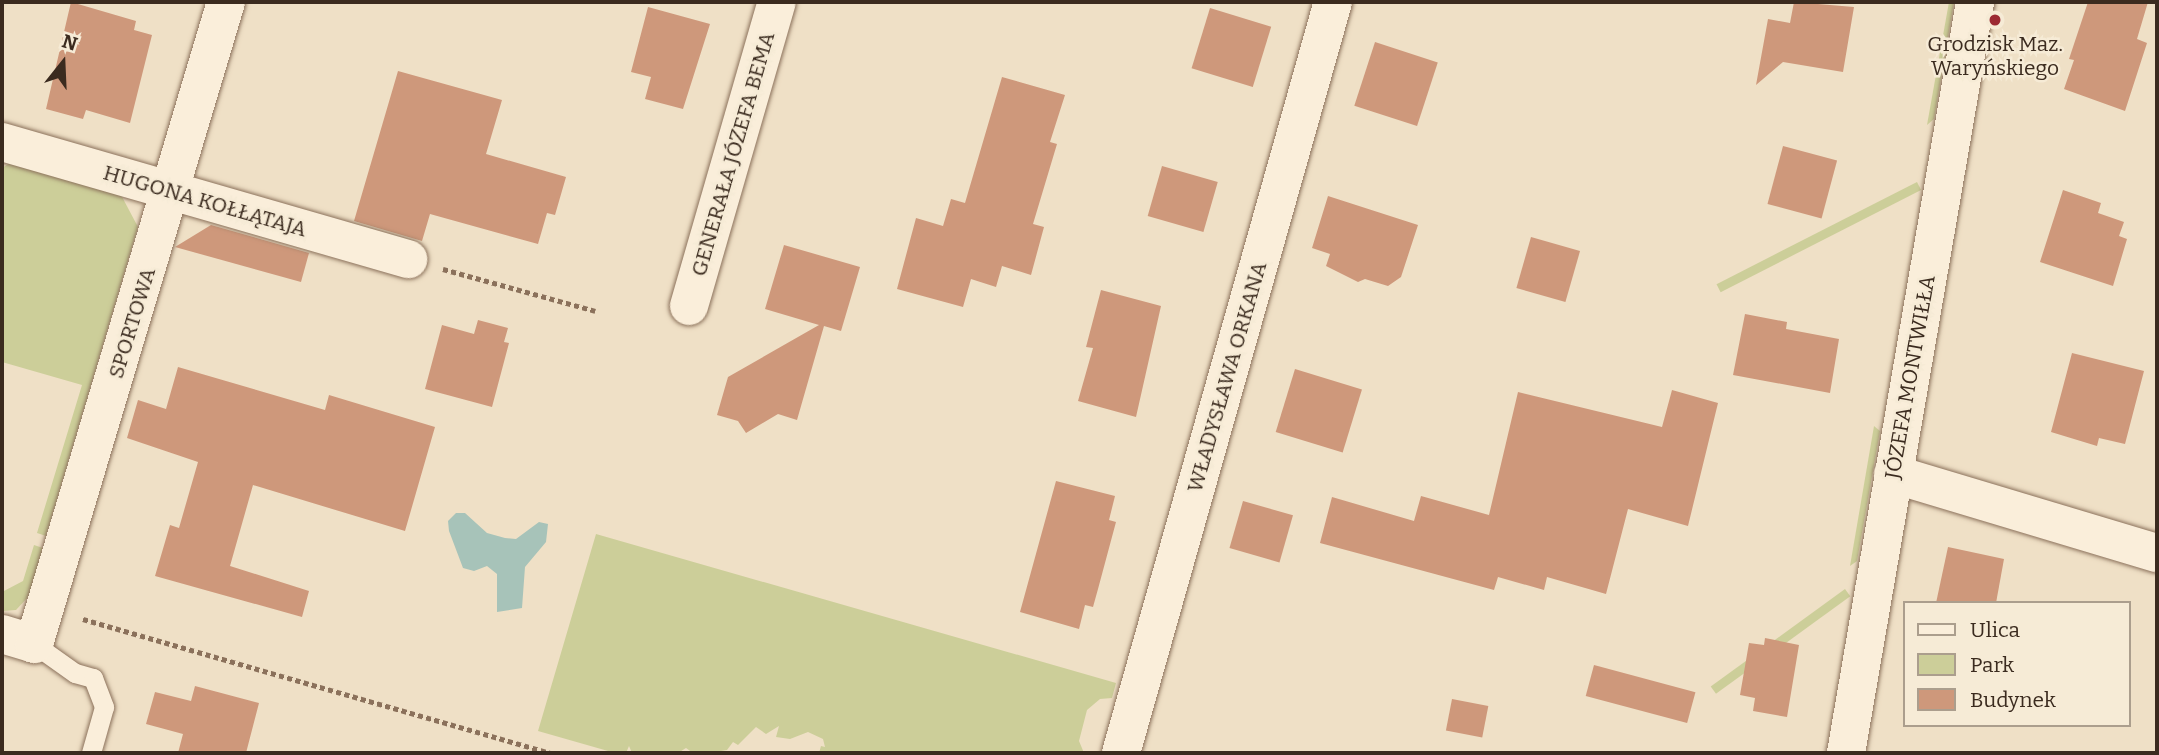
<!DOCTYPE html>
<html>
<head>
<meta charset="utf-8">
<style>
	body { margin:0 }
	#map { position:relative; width:2159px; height:755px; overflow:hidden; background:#efe0c6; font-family:Bitter,serif }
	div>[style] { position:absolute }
	.green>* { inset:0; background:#ccce99; transform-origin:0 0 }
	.water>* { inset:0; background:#a7c3b9 }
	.building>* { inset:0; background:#ce987b; transform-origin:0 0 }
	.path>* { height:4.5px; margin-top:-2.25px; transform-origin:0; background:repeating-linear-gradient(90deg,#8b715b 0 5px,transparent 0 8.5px) }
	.roads { filter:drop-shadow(0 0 2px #8b715b) drop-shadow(0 0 2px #8b715b) }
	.service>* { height:19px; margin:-9.5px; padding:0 9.5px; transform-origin:9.5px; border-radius:9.5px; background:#faeeda }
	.minor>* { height:38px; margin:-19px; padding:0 19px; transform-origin:19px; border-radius:19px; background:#faeeda }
	.tertiary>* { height:38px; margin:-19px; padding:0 19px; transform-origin:19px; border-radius:19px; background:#faeeda }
	.dots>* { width:19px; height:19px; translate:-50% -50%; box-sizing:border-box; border:4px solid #f6ebd6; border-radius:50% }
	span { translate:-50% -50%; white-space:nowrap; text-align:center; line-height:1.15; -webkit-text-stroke:5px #f6ebd6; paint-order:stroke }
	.poi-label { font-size:21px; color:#3b2b1f }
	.street-label { font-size:21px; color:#3b2b1f }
	.frame { position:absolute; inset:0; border:4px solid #3b2b1f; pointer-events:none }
	.legend { position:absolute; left:1903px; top:601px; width:228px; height:126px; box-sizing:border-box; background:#f6ebd6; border:2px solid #ab9e8d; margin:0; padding:9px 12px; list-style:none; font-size:21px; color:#3b2b1f }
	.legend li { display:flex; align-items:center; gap:14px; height:35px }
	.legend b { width:35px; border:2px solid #ab9e8d }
	.north { position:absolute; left:28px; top:28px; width:70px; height:70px; -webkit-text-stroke:5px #f6ebd6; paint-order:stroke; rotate:18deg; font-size:19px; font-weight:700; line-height:28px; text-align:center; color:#3b2b1f }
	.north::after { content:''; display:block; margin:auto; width:24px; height:32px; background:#3b2b1f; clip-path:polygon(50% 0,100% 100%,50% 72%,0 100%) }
</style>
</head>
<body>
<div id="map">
	<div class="green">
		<div style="clip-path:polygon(1949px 2px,1954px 2px,1934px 119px,1927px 125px)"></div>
		<div style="clip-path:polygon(10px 163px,120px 193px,138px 227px,46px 536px,37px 533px,82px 385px,2px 362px,2px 168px)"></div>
		<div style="left:1917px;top:182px;width:9px;height:225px;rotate:63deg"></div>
		<div style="clip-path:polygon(1874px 426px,1880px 431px,1857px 561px,1850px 566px)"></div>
		<div style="clip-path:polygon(596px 534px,1116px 683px,1112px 698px,1100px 699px,1087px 710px,1079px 741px,1084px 753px,819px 753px,821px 746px,825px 747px,823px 739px,808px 732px,790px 739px,776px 737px,779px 726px,766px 734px,756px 727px,738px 745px,733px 742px,727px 750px,709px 753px,693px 753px,686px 748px,678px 753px,632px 753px,629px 746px,626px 753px,615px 753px,538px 731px)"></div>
		<div style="clip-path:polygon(34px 545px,43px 548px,29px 596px,16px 610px,2px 611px,2px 592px,23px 581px)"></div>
		<div style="left:1845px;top:589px;width:9px;height:166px;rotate:54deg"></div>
	</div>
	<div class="water">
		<div style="clip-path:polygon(456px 513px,465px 513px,487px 533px,505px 538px,516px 539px,539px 522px,548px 524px,546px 542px,525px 567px,522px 608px,497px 612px,497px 574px,487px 566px,474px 571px,463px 568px,449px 531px,448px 521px)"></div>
	</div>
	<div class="building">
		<div style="clip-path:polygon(71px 2px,136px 21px,134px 30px,152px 35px,130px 123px,86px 110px,83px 119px,46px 109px)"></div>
		<div style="clip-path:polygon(1794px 2px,1854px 7px,1843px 72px,1783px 62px,1756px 85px,1768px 19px,1790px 23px)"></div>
		<div style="clip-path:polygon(2088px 2px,2148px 2px,2137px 39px,2147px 43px,2125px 111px,2064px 89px,2074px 60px,2069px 59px)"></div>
		<div style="clip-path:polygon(648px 7px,710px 24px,683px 109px,645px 99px,651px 77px,631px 72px)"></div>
		<div style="left:1210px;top:8px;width:64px;height:63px;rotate:17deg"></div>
		<div style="left:1375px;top:42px;width:66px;height:67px;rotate:18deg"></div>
		<div style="clip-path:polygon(398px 71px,502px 100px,486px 154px,566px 177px,555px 215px,547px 213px,538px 244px,430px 214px,422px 241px,354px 221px)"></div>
		<div style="clip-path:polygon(1002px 77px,1065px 95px,1050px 142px,1057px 144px,1033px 224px,1044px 227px,1031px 275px,1002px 266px,996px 287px,971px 279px,963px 307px,897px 289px,916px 218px,943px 226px,951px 199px,965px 203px)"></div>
		<div style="left:1783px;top:146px;width:56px;height:60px;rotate:15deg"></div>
		<div style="left:1162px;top:166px;width:58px;height:52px;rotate:16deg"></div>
		<div style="clip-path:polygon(2063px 190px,2101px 203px,2098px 213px,2124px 222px,2119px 236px,2127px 239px,2113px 286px,2040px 262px)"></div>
		<div style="clip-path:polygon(1328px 196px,1418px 225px,1401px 277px,1388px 286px,1365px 279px,1358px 282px,1326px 266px,1330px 254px,1312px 248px)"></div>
		<div style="clip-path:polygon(211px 225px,309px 253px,301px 282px,175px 247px)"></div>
		<div style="left:1531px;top:237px;width:51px;height:53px;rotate:16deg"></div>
		<div style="clip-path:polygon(784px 245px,860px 267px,841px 331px,824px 326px,797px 420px,778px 414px,746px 433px,738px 421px,717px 415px,728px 377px,819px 325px,765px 309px)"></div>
		<div style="clip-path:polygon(1101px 290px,1161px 306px,1136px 417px,1078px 401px,1093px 348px,1086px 347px)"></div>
		<div style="clip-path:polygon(1745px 314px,1787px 322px,1786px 329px,1839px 339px,1830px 393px,1733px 375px)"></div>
		<div style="clip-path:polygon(478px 320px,508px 328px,504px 342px,509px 343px,492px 407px,425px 389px,442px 325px,474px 334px)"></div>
		<div style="clip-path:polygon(2072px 353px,2144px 371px,2125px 444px,2099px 438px,2097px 446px,2051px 432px)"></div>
		<div style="clip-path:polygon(178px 367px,325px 410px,329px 395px,435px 427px,405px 531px,253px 485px,230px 566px,309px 591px,302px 617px,155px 576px,170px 525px,179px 528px,198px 462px,127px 438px,138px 400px,166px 409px)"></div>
		<div style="left:1295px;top:369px;width:70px;height:66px;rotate:17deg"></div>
		<div style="clip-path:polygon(1672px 390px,1718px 403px,1688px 526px,1628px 509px,1606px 594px,1547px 577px,1544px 590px,1498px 577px,1494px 590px,1320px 543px,1332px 497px,1414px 521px,1421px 496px,1489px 515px,1518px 392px,1662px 427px)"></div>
		<div style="clip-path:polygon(1056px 481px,1115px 496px,1109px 520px,1116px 522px,1098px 589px,1093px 607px,1085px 605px,1079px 629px,1020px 612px)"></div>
		<div style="left:1243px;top:501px;width:52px;height:49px;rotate:16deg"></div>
		<div style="clip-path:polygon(1948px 547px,2004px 559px,1996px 603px,1936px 603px)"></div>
		<div style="clip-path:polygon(1765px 638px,1799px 645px,1787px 717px,1753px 711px,1755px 698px,1740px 695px,1749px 643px,1764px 645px)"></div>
		<div style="left:1594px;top:665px;width:105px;height:32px;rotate:15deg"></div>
		<div style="clip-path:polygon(195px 686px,259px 703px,246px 753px,178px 753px,183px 734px,146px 724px,155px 692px,191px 701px)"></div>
		<div style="left:1452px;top:699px;width:37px;height:32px;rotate:11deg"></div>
	</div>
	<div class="path">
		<div style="left:443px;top:269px;width:158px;rotate:15.4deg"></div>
		<div style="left:83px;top:619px;width:486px;rotate:16deg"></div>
	</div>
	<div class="roads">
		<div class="service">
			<div style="left:34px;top:644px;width:50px;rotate:35.3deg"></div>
			<div style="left:75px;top:673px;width:19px;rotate:16deg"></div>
			<div style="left:93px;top:678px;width:31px;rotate:69deg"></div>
			<div style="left:104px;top:707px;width:48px;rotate:105.8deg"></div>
		</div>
		<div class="minor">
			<div style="left:2px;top:142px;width:423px;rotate:16.1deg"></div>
			<div style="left:689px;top:306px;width:316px;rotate:-73.9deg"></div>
			<div style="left:1893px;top:474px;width:276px;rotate:16.7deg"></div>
			<div style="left:2px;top:634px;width:34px;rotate:17deg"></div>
			<div style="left:34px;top:644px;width:670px;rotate:-73.35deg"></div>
			<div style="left:1121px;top:753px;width:780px;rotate:-74.24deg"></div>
		</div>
		<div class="tertiary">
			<div style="left:1846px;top:753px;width:762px;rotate:-80.25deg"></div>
		</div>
	</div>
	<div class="dots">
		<div style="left:1995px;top:20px;background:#9c2a33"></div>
	</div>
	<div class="poi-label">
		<span style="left:1995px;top:56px">Grodzisk Maz.<br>Waryńskiego</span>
	</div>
	<div class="street-label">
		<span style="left:733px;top:154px;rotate:-74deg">GENERAŁA JÓZEFA BEMA</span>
		<span style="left:205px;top:201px;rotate:16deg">HUGONA KOŁŁĄTAJA</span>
		<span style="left:132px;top:323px;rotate:-73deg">SPORTOWA</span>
		<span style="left:1227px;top:377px;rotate:-74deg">WŁADYSŁAWA ORKANA</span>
		<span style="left:1910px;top:377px;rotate:-80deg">JÓZEFA MONTWIŁŁA</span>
	</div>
	<div class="frame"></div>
	<ul class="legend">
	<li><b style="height:9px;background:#faeeda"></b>Ulica</li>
	<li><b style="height:19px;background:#ccce99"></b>Park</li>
	<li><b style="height:19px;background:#ce987b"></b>Budynek</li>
	</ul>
	<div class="north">N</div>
</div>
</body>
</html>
